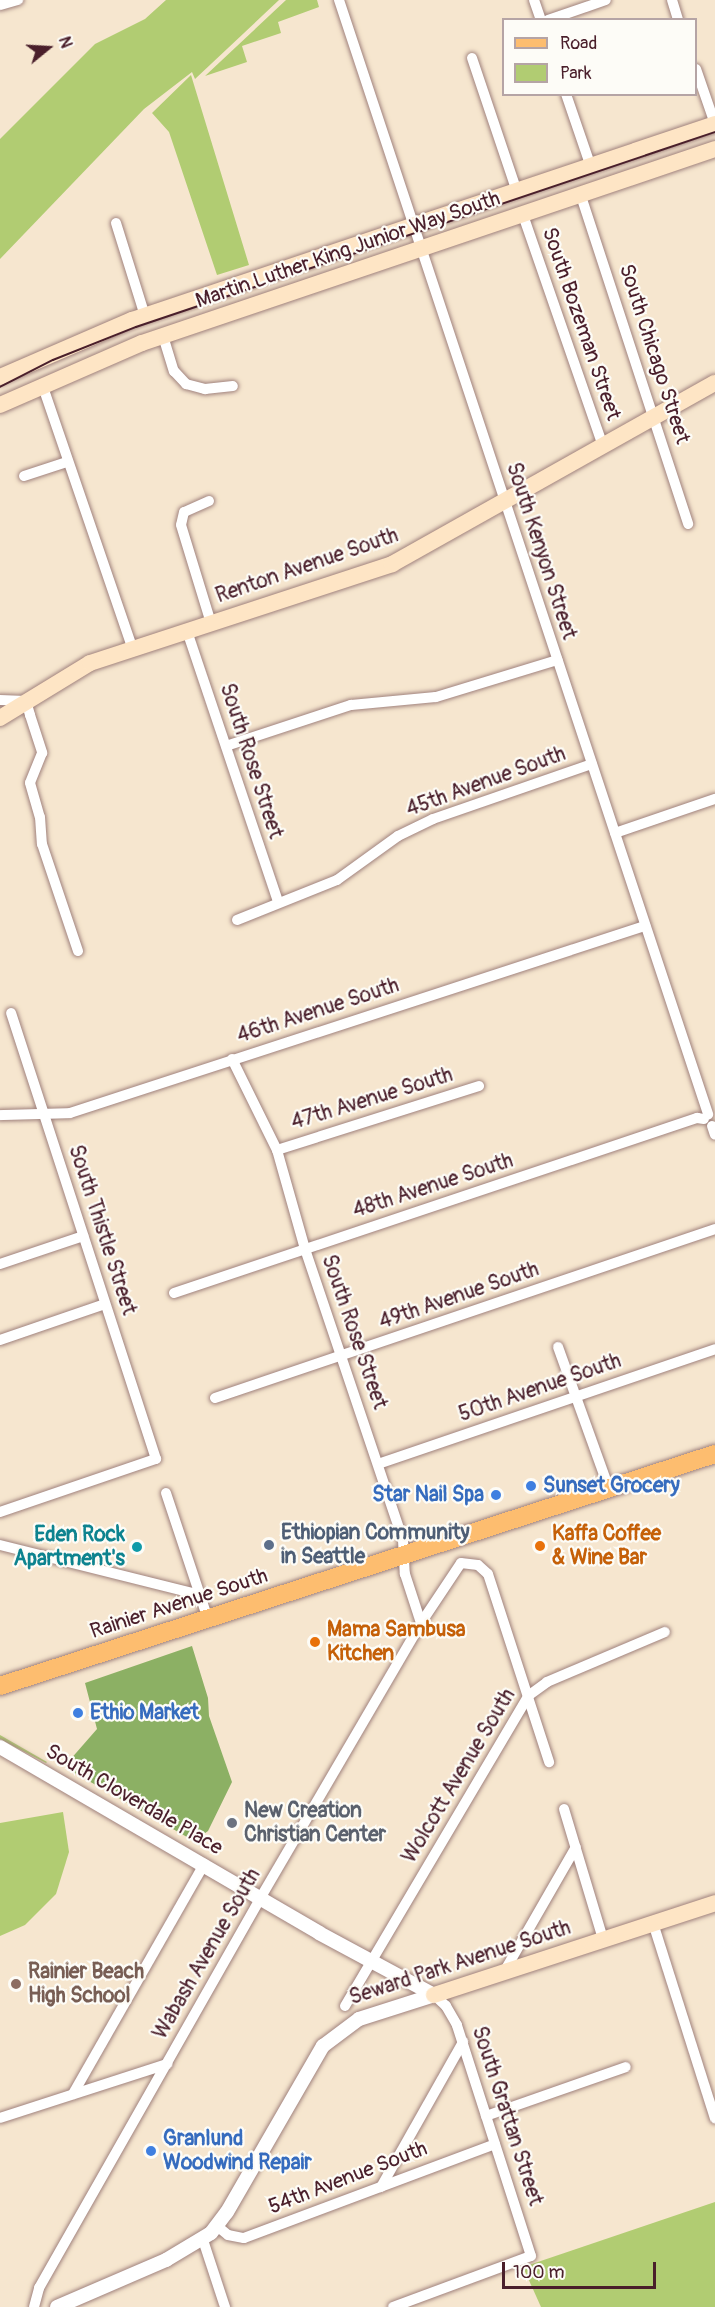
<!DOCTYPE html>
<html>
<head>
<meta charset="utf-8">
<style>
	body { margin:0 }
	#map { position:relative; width:715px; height:2307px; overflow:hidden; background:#f6e6cf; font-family:Pangolin,sans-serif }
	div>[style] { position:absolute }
	.green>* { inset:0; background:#b1cc72 }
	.forest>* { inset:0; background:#8cb064 }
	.roads { filter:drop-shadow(0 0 2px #a0827d) drop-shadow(0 0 2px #a0827d) }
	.minor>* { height:10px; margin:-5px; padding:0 5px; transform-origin:5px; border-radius:5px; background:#fff }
	.tertiary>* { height:14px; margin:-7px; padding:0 7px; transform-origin:7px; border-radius:7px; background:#fff }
	.secondary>* { height:16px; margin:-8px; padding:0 8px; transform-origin:8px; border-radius:8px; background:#fee5c5 }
	.primary>* { height:18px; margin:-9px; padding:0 9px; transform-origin:9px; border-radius:9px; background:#fdbd6f }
	.tram>* { height:1.5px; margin:-0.75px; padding:0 0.75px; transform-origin:0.75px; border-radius:0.75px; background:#4a1f2b }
	.dots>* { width:16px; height:16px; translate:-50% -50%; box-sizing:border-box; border:3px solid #fdfcf7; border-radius:50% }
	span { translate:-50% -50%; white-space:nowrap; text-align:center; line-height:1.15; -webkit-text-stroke:4.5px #fdfcf7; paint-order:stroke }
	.street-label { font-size:21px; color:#4a1f2b }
	.shop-label { font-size:21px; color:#366cbe; font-weight:700 }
	.left { translate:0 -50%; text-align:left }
	.right { translate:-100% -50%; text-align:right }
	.service-label { font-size:21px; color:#4e5e75; font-weight:700 }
	.food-label { font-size:21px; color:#c56008; font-weight:700 }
	.culture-label { font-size:21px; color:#0d838f; font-weight:700 }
	.worship-label { font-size:21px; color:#5b616d; font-weight:700 }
	.education-label { font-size:21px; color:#785e54; font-weight:700 }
	.legend { position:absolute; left:502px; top:18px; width:195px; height:78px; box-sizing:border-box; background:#fdfcf7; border:2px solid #b5a4a5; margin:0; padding:8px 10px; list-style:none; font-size:18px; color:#4a1f2b }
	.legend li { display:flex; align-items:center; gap:12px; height:30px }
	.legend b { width:30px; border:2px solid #b5a4a5 }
	.north { position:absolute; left:18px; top:18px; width:60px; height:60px; -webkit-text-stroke:4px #fdfcf7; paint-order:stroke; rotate:72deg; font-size:16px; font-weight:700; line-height:24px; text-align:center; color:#4a1f2b }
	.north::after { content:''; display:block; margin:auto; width:21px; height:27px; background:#4a1f2b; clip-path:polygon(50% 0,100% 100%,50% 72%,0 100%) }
	.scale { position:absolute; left:502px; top:2262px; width:154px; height:27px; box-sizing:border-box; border:3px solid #4a1f2b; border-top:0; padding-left:8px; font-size:18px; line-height:21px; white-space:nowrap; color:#4a1f2b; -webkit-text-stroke:4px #fdfcf7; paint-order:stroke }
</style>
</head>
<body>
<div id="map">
	<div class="green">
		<div style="clip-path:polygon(166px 0,279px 0,195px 79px,192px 72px,144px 109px,0 259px,0 139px,95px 44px,145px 19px)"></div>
		<div style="clip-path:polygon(286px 0,317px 0,319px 7px,278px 22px,281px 33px,242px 46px,247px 62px,205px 76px)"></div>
		<div style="clip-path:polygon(191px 75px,249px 265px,217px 275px,169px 132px,152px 113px)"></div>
		<div style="clip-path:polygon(0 1735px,47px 1762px,46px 1763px,0 1739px)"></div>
		<div style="clip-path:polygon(63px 1812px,69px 1852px,56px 1894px,25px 1925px,0 1936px,0 1823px)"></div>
		<div style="clip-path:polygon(715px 2202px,715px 2307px,541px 2307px,523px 2267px)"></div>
	</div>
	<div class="forest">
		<div style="clip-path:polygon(192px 1646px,208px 1698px,209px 1716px,232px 1782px,208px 1831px,194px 1841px,73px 1772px,69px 1761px,97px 1729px,85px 1683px)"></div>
	</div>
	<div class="roads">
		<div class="minor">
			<div style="left:339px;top:0;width:1174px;rotate:71.67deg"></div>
			<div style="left:534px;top:0;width:21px;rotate:71deg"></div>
			<div style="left:672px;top:0;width:21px;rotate:73deg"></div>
			<div style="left:0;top:5px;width:19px;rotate:-16deg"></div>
			<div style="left:548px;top:20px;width:61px;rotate:-19deg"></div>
			<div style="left:472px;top:58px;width:141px;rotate:71.4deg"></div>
			<div style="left:696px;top:69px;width:58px;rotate:70.9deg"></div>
			<div style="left:566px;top:94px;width:77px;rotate:71.1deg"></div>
			<div style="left:581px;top:196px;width:345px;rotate:71.9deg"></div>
			<div style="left:523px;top:215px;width:244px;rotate:70.9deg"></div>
			<div style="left:116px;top:223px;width:97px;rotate:72.7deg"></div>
			<div style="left:163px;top:336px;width:37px;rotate:73deg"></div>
			<div style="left:174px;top:371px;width:18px;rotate:47deg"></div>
			<div style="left:186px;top:384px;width:20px;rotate:15deg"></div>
			<div style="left:205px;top:389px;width:28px;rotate:-6deg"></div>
			<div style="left:42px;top:384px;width:281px;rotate:71.1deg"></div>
			<div style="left:24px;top:476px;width:45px;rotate:-18deg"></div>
			<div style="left:209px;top:501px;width:27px;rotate:156deg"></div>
			<div style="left:184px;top:512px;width:13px;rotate:103deg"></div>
			<div style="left:181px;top:525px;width:102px;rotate:73deg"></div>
			<div style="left:187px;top:631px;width:286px;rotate:71.4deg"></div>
			<div style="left:0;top:700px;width:26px;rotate:2deg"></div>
			<div style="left:26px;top:701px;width:15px;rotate:74deg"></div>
			<div style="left:30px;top:715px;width:40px;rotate:72deg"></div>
			<div style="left:42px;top:753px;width:32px;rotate:112deg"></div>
			<div style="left:30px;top:783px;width:35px;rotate:74deg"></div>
			<div style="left:40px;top:817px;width:27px;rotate:86deg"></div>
			<div style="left:42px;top:844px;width:113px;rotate:71.4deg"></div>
			<div style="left:226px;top:746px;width:132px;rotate:-18.2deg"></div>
			<div style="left:351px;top:705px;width:85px;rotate:-5.4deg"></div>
			<div style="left:436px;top:697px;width:127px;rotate:-17deg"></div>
			<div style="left:615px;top:833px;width:106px;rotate:-18.8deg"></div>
			<div style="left:237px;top:920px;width:108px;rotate:-21.8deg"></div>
			<div style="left:337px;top:880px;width:75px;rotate:-35.8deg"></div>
			<div style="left:398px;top:836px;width:39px;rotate:-26deg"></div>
			<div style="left:433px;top:819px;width:168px;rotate:-19.1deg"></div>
			<div style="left:232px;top:1059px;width:102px;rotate:63.7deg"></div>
			<div style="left:277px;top:1150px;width:103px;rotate:74.2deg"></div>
			<div style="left:305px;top:1249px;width:307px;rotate:71.4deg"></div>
			<div style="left:403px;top:1540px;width:34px;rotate:87deg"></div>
			<div style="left:405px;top:1574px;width:52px;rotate:71.9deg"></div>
			<div style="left:0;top:1115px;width:70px;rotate:-1.6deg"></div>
			<div style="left:70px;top:1113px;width:605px;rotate:-18.02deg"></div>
			<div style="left:712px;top:1126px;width:9px;rotate:72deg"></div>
			<div style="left:277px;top:1150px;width:212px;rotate:-17.6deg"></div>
			<div style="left:0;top:1264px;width:88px;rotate:-18.6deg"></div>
			<div style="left:174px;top:1293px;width:552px;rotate:-18.5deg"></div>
			<div style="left:697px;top:1118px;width:7px;rotate:8deg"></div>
			<div style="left:0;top:1340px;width:111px;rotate:-18.9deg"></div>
			<div style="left:558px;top:1347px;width:151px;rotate:70.2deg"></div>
			<div style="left:215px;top:1398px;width:528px;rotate:-18.68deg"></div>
			<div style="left:378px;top:1464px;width:356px;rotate:-18.8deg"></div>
			<div style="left:166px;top:1493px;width:133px;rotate:71.6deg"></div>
			<div style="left:0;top:1512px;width:165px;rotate:-18.8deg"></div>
			<div style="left:156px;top:1459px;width:469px;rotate:-108deg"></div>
			<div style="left:0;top:1545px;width:206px;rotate:14deg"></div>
			<div style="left:564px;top:1809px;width:136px;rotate:73.3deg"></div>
			<div style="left:653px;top:1923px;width:205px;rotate:72.4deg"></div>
			<div style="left:504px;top:1972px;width:144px;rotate:-60.1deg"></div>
			<div style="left:345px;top:2006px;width:360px;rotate:-59.4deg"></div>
			<div style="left:528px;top:1696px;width:24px;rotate:-36deg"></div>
			<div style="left:547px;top:1682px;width:128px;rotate:-23deg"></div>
			<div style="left:73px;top:2094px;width:265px;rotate:-60.3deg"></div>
			<div style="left:486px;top:2116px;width:148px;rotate:-19.3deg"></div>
			<div style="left:0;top:2118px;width:176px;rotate:-17.9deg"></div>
			<div style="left:381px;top:2187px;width:167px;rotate:-60.5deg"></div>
			<div style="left:217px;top:2226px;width:14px;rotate:39deg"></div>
			<div style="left:228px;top:2235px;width:16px;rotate:11deg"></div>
			<div style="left:244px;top:2238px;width:268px;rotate:-20.5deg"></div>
			<div style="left:203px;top:2240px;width:71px;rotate:71.8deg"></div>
			<div style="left:34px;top:2307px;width:20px;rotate:-75deg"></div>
			<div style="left:39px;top:2288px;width:450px;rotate:-60.4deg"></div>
			<div style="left:261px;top:1897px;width:317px;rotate:-59.7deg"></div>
			<div style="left:421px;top:1623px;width:72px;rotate:-56.3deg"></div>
			<div style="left:461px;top:1563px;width:17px;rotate:7deg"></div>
			<div style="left:478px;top:1565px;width:13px;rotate:42deg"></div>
			<div style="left:488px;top:1574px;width:198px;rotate:72deg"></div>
			<div style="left:393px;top:2307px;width:147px;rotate:-20.3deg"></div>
			<div style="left:531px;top:2256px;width:243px;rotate:-107.8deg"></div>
			<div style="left:457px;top:2025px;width:22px;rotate:-120deg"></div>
			<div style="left:446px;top:2006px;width:16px;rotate:-137deg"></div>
		</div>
		<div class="tertiary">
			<div style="left:0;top:1747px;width:369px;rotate:30.2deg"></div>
			<div style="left:319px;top:1933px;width:131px;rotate:28.3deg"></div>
			<div style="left:57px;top:2307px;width:119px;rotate:-23.3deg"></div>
			<div style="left:166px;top:2260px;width:52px;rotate:-31deg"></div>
			<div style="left:211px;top:2233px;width:26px;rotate:-53deg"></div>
			<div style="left:227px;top:2212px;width:192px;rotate:-60deg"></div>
			<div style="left:323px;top:2046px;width:45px;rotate:-36.9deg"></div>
			<div style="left:359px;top:2019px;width:79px;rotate:-17.7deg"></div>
		</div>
		<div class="secondary">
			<div style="left:0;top:377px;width:144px;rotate:-23.4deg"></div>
			<div style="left:132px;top:320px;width:615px;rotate:-18.58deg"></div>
			<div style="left:0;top:405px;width:155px;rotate:-23.6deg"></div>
			<div style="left:142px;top:343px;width:605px;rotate:-18.7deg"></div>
			<div style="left:0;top:718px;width:105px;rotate:-31.4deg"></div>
			<div style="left:90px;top:663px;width:318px;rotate:-18.1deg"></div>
			<div style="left:392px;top:564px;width:370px;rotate:-29.3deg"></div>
			<div style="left:434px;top:1995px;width:296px;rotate:-18.1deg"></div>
		</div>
		<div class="primary">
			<div style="left:0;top:1686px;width:752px;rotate:-17.98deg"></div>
		</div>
	</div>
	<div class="tram">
		<div style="left:0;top:387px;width:59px;rotate:-27deg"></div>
		<div style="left:53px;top:360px;width:89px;rotate:-21.7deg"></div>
		<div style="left:136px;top:327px;width:611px;rotate:-18.61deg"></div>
	</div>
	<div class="dots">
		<div style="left:531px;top:1486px;background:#3f7fe0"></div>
		<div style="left:496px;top:1495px;background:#3f7fe0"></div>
		<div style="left:269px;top:1545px;background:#5c6f8a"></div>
		<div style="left:540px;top:1546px;background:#e8710a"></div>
		<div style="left:137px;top:1547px;background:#0f9aa8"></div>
		<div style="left:315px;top:1642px;background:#e8710a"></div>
		<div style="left:78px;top:1713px;background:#3f7fe0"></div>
		<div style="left:232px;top:1823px;background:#6b7280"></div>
		<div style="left:16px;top:1984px;background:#8d6e63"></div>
		<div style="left:151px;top:2151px;background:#3f7fe0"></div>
	</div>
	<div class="street-label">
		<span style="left:348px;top:250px;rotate:-19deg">Martin Luther King Junior Way South</span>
		<span style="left:581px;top:324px;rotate:71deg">South Bozeman Street</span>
		<span style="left:654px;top:354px;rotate:72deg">South Chicago Street</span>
		<span style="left:541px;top:551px;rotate:72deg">South Kenyon Street</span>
		<span style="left:307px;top:566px;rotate:-19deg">Renton Avenue South</span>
		<span style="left:251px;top:761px;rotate:72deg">South Rose Street</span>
		<span style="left:486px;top:782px;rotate:-20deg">45th Avenue South</span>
		<span style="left:318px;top:1011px;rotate:-18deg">46th Avenue South</span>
		<span style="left:372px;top:1099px;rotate:-17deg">47th Avenue South</span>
		<span style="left:433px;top:1186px;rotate:-18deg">48th Avenue South</span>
		<span style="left:102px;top:1230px;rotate:72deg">South Thistle Street</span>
		<span style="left:459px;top:1296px;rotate:-19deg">49th Avenue South</span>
		<span style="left:354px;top:1332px;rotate:71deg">South Rose Street</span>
		<span style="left:540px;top:1388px;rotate:-19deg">50th Avenue South</span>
		<span style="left:179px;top:1604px;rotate:-18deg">Rainier Avenue South</span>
		<span style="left:459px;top:1776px;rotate:-59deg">Wolcott Avenue South</span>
		<span style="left:134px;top:1800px;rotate:30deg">South Cloverdale Place</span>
		<span style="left:207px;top:1954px;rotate:-60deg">Wabash Avenue South</span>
		<span style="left:460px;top:1963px;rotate:-18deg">Seward Park Avenue South</span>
		<span style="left:507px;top:2116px;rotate:72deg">South Grattan Street</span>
		<span style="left:348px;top:2178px;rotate:-21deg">54th Avenue South</span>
	</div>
	<div class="shop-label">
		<span class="left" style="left:543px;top:1486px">Sunset Grocery</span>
		<span class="right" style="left:484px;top:1495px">Star Nail Spa</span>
		<span class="left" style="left:90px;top:1713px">Ethio Market</span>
		<span class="left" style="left:163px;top:2151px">Granlund<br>Woodwind Repair</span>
	</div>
	<div class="service-label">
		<span class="left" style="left:281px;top:1545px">Ethiopian Community<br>in Seattle</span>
	</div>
	<div class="food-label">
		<span class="left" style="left:552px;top:1546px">Kaffa Coffee<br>&amp; Wine Bar</span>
		<span class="left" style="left:327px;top:1642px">Mama Sambusa<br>Kitchen</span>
	</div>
	<div class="culture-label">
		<span class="right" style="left:125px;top:1547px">Eden Rock<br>Apartment's</span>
	</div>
	<div class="worship-label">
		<span class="left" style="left:244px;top:1823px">New Creation<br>Christian Center</span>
	</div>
	<div class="education-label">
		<span class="left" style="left:28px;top:1984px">Rainier Beach<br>High School</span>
	</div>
	<ul class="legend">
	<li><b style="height:8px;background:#fdbd6f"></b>Road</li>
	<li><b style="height:16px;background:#b1cc72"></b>Park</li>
	</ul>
	<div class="north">N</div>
	<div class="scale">100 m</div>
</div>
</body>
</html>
